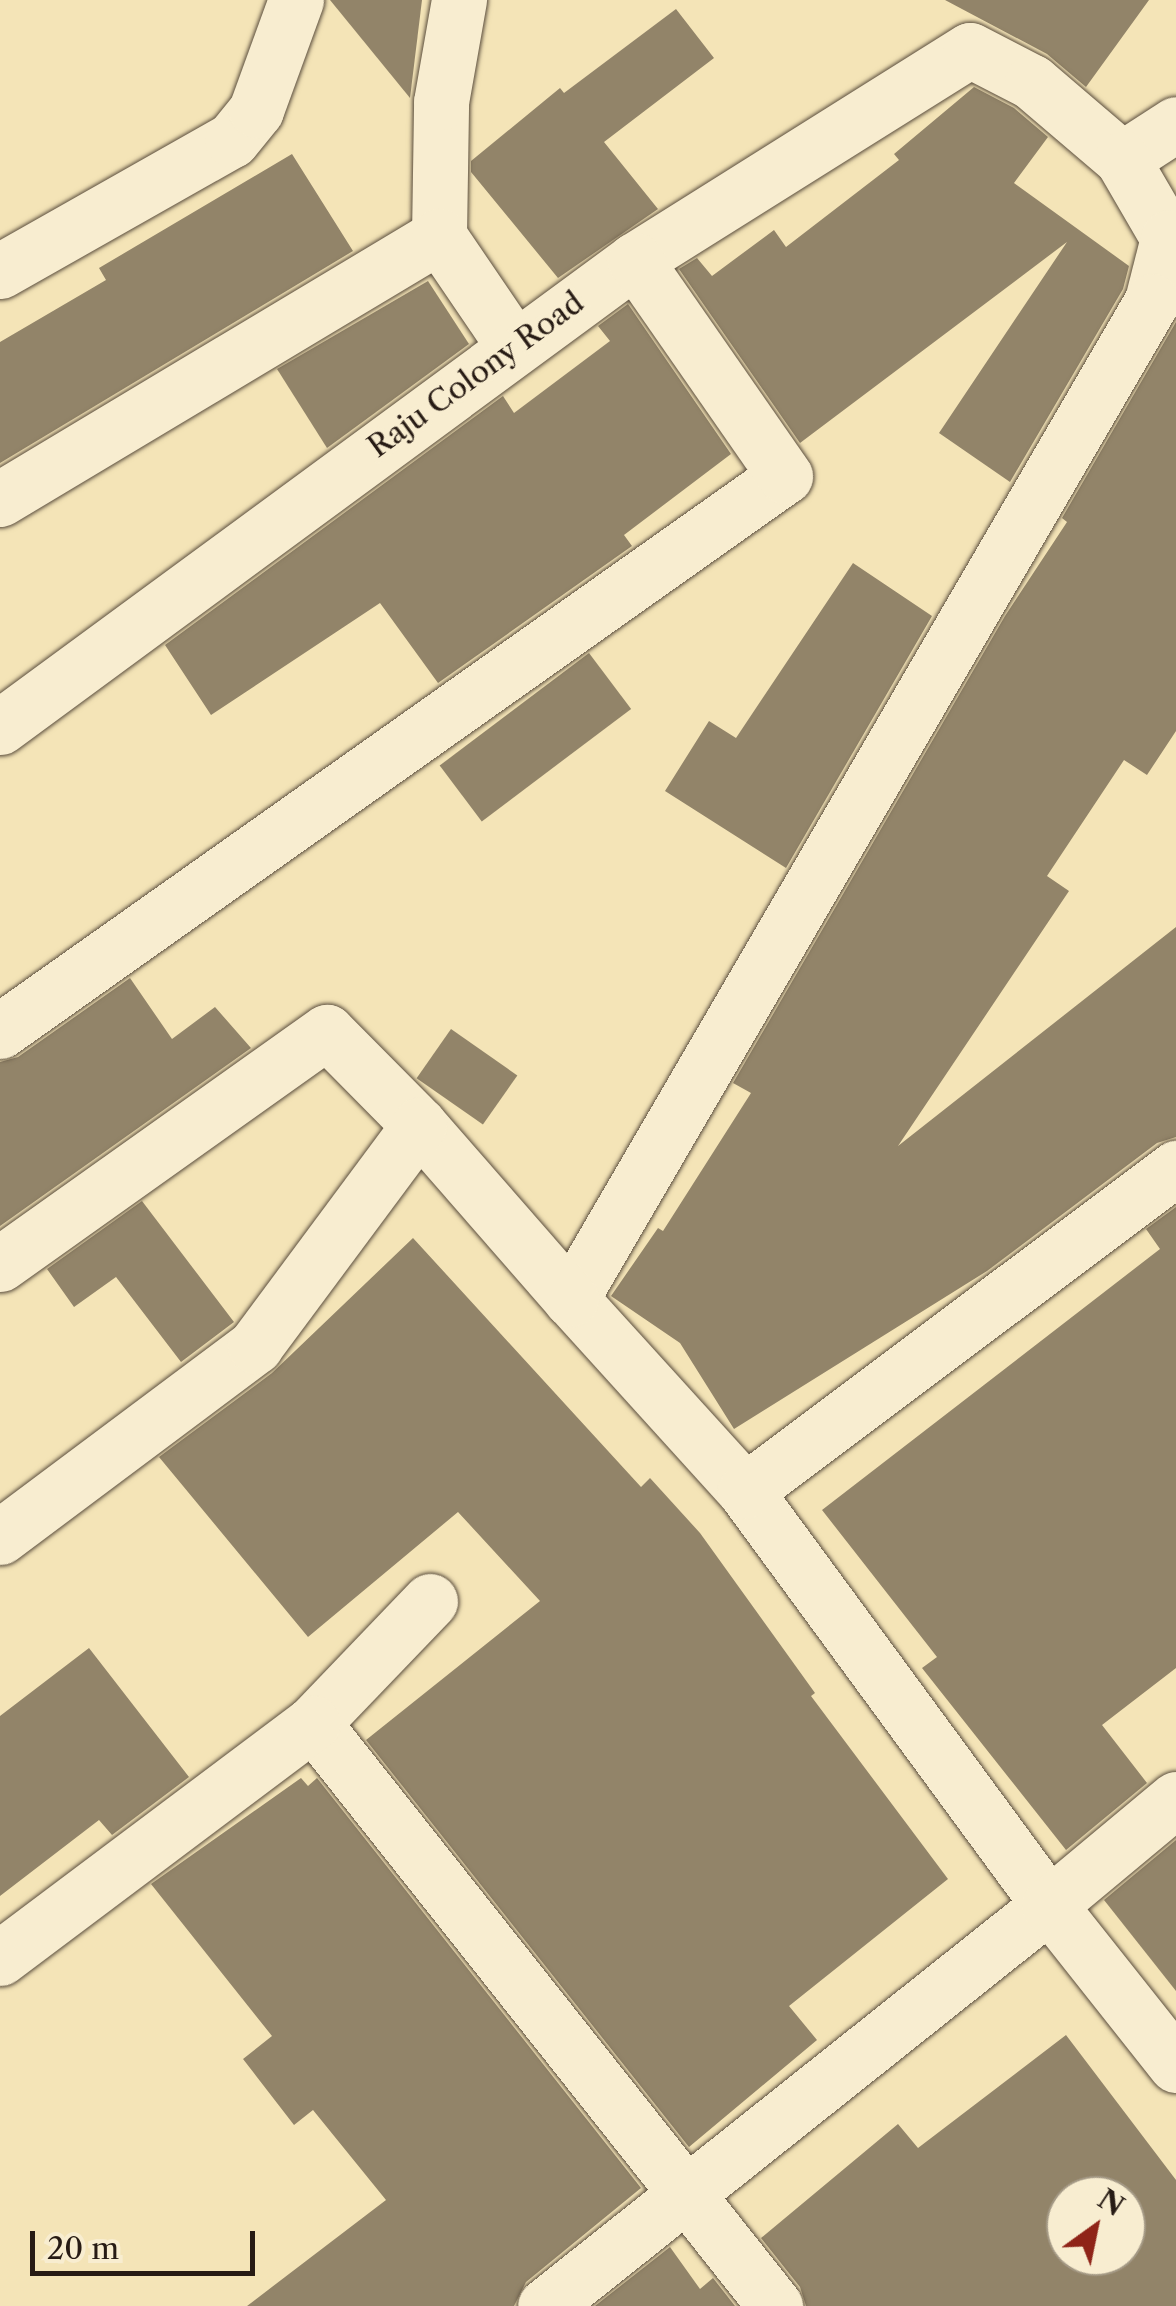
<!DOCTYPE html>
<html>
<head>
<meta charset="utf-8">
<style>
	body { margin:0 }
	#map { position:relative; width:1176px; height:2306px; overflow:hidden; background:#f4e4b7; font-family:"Libre Caslon Text",serif }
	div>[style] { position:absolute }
	.building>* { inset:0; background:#928469; transform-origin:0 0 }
	.roads { filter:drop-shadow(0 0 2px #5a4d3d) drop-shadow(0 0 2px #5a4d3d) }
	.minor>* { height:55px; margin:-27.5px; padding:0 27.5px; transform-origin:27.5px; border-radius:27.5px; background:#f8edd0 }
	span { translate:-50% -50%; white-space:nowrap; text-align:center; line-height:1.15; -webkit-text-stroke:9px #f8edd0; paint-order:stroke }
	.street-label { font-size:30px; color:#271b14 }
	.north { position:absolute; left:1046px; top:2176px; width:100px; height:100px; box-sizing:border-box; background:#f8edd0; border:2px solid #a49985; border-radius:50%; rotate:33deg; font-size:28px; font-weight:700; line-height:40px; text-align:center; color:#271b14 }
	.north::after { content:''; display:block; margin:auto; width:35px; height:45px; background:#8f2418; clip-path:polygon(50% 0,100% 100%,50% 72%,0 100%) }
	.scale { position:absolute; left:30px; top:2231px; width:225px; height:45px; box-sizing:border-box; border:5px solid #271b14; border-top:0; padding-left:12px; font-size:30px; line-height:35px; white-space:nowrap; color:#271b14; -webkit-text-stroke:8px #f8edd0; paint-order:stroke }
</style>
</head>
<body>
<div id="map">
	<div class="building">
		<div style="clip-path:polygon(330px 0,422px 0,410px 98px)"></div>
		<div style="clip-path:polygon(945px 0,1149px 0,1086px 87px,1047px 54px)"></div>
		<div style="clip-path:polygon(676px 9px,714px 58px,604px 142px,658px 209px,558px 278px,471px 172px,471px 161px,560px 88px,564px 93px)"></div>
		<div style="clip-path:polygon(974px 87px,1014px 108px,1048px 137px,1014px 183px,1129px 266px,1123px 289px,1010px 482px,939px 433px,1067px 242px,800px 443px,679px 269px,697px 258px,712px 276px,774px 230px,786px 247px,899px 160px,894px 154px)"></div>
		<div style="clip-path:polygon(292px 154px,353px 251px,0 463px,0 342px,106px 280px,99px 268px)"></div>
		<div style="clip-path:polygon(428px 281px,469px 344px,327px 448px,277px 369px)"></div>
		<div style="clip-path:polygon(628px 304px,731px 454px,624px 535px,632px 546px,438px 683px,380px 603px,211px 715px,165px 645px,503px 396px,514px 413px,610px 341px,598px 326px)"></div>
		<div style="clip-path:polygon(1176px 322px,1176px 731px,1147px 775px,1124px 760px,1047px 876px,1069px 891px,898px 1146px,1176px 927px,1176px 1137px,1157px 1143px,987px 1271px,734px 1429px,680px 1343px,611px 1296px,658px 1228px,663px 1231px,751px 1093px,733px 1083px,1005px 616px,1067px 522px,1062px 518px)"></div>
		<div style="clip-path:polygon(853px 563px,932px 616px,786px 868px,665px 791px,709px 721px,736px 738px)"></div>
		<div style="left:589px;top:653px;width:70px;height:187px;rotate:53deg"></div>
		<div style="clip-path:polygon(130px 978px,172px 1039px,215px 1007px,251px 1048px,0 1226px,0 1062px,18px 1057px)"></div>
		<div style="left:451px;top:1029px;width:81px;height:60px;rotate:35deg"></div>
		<div style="clip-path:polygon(142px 1201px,234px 1322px,181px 1362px,116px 1277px,74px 1307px,47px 1269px)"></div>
		<div style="clip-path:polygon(1176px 1207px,1176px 1668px,1102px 1725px,1147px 1783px,1066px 1850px,922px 1668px,937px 1657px,822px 1510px,1160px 1249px,1146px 1229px)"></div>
		<div style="clip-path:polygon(413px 1238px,641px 1487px,650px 1478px,700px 1533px,815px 1693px,811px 1696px,948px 1879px,789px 2006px,817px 2040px,689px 2147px,366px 1740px,540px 1601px,458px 1512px,308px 1637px,159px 1457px,272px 1373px)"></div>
		<div style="clip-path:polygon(89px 1648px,189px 1777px,112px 1835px,99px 1820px,0 1896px,0 1716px)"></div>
		<div style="clip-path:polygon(301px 1778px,308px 1786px,317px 1778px,641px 2188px,526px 2282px,514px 2306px,247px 2306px,386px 2200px,313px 2110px,294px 2125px,243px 2059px,272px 2036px,151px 1884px)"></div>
		<div style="clip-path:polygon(1176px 1840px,1176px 1991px,1104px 1900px)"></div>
		<div style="clip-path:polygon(evenodd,1066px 2035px,1176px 2180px,1176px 2306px,806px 2306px,800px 2287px,761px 2238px,898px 2124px,918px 2148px,1066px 2035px,1066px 2196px,1126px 2196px,1126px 2256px,1066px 2256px,1066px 2196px)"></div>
		<div style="clip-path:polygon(670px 2247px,700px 2289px,713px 2278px,735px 2306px,595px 2306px)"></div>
	</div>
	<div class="roads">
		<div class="minor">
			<div style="left:1122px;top:159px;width:64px;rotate:-32.9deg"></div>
			<div style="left:439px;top:236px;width:134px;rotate:-89.1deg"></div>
			<div style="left:441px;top:102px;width:104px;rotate:-80deg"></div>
			<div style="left:0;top:271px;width:266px;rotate:-29.5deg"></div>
			<div style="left:232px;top:140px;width:38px;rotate:-51deg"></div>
			<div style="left:256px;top:110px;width:117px;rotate:-70deg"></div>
			<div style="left:0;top:499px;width:512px;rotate:-30.93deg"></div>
			<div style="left:439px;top:236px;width:132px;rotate:55.8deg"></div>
			<div style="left:0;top:727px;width:788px;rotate:-36.33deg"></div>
			<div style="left:635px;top:260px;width:395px;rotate:-32.1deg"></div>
			<div style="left:970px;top:50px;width:70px;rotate:27.3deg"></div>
			<div style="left:1032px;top:82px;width:118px;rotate:40.5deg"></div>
			<div style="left:1122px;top:159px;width:91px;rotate:59.8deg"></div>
			<div style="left:1168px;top:238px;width:65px;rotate:104.3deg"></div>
			<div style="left:1152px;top:301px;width:1155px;rotate:120.21deg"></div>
			<div style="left:571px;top:1299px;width:259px;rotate:47.8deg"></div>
			<div style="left:745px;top:1491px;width:514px;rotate:53.71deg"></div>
			<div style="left:1049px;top:1905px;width:644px;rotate:141.49deg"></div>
			<div style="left:0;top:1031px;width:961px;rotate:-35.26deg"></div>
			<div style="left:785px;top:476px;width:263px;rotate:-124.8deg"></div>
			<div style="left:0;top:1264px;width:401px;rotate:-35.4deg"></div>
			<div style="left:327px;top:1032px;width:131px;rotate:45.3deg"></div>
			<div style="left:419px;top:1125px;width:231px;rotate:48.9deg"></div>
			<div style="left:745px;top:1491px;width:539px;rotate:-36.85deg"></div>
			<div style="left:0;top:1537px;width:319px;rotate:-36.8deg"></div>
			<div style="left:255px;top:1346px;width:275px;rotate:-53.4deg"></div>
			<div style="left:430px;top:1601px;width:169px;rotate:133.8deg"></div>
			<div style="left:313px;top:1723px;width:744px;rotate:51.6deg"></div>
			<div style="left:1176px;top:1799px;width:165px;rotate:140.2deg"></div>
			<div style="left:1049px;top:1905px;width:204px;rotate:51.6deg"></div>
			<div style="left:0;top:1958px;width:391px;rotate:-36.9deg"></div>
		</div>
	</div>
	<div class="street-label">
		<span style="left:476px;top:375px;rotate:-36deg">Raju Colony Road</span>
	</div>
	<div class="north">N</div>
	<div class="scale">20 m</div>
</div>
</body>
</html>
